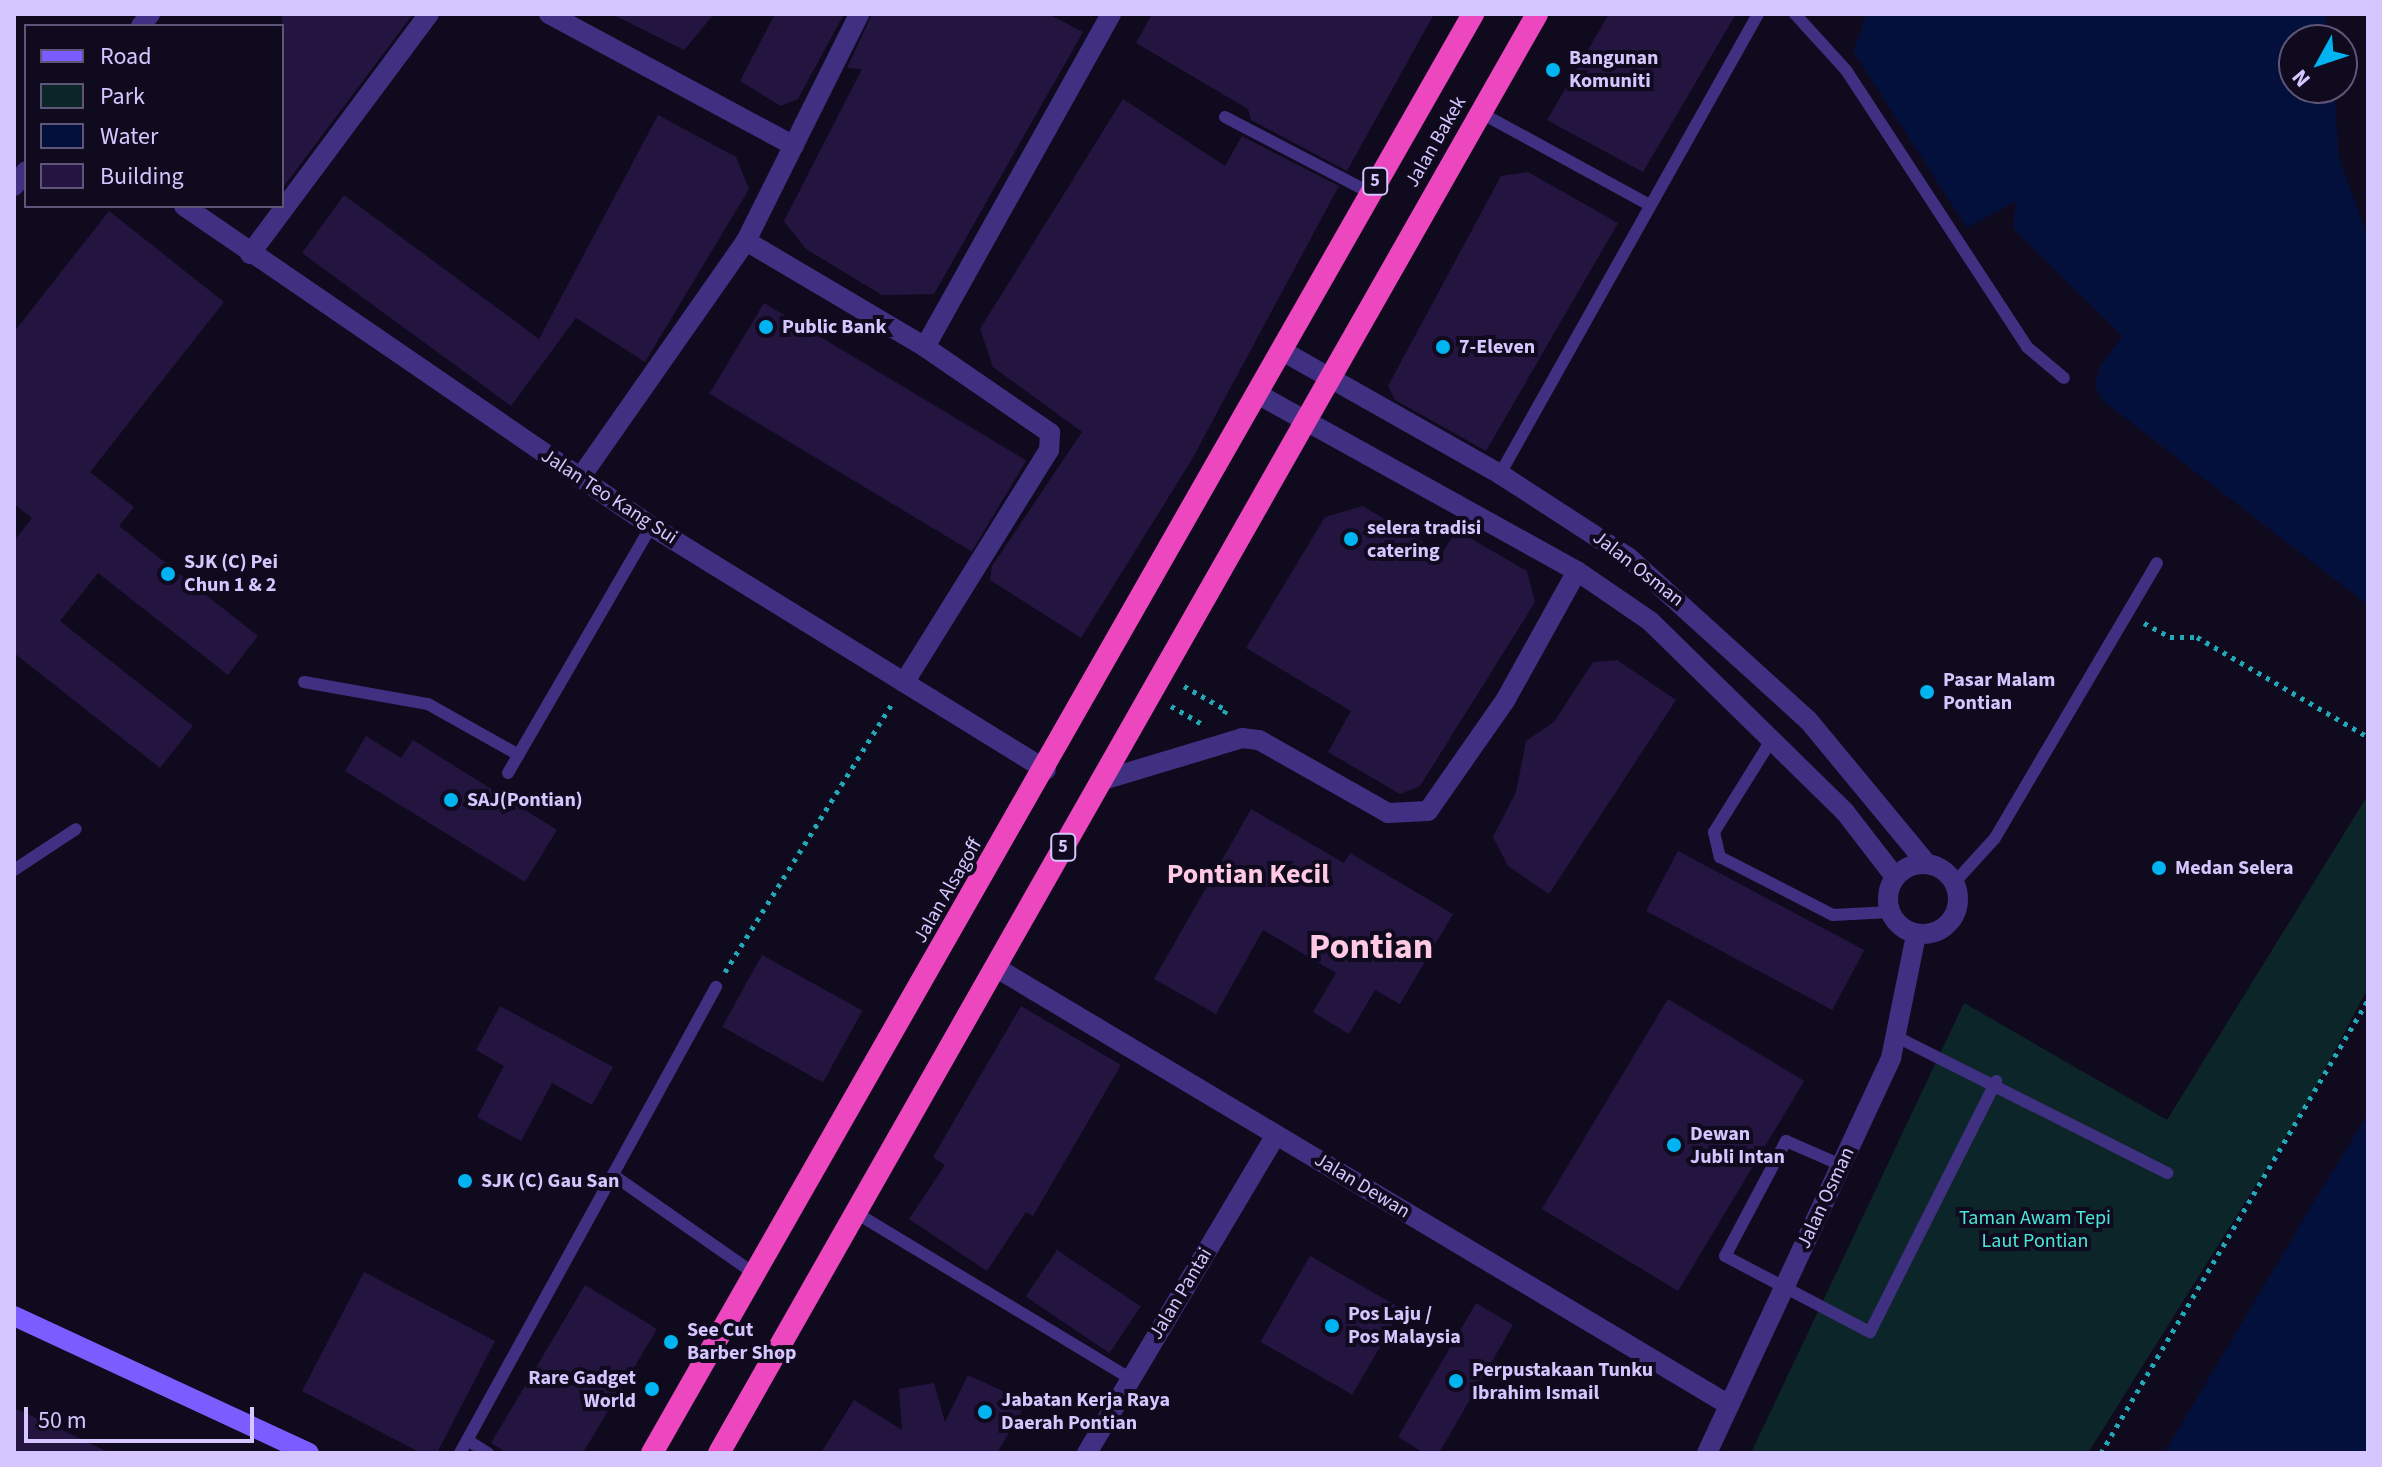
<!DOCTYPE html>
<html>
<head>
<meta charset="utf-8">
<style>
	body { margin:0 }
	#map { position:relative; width:2382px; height:1467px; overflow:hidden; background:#100a1e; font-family:"Source Sans 3",sans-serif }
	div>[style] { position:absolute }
	.green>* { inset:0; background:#0c2528 }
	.water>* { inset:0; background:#04103c }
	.building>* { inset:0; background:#241440; transform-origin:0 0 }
	.path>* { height:5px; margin-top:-2.5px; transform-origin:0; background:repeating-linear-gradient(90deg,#22a9b8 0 4px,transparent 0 10px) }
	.service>* { height:12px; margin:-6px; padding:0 6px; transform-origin:6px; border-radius:6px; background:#403081 }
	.minor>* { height:20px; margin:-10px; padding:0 10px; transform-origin:10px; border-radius:10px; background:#403081 }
	.minor>.ring { margin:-10px; padding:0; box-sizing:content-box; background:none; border:20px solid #403081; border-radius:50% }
	.tertiary>* { height:20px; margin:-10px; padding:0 10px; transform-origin:10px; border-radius:10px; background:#403081 }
	.secondary>* { height:20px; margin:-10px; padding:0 10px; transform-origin:10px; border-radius:10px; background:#7b5dff }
	.trunk>* { height:22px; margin:-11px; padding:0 11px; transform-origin:11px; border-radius:11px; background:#ec47be }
	.dots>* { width:22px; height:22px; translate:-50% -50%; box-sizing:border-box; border:4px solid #100a1e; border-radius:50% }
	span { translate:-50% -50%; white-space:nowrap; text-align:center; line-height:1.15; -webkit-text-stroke:8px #100a1e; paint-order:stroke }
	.shield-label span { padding:2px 6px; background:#100a1e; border:2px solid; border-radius:6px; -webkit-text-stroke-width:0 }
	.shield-label { font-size:18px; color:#d6c6ff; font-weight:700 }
	.poi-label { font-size:20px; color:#d6c6ff; font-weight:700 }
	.left { translate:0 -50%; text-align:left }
	.right { translate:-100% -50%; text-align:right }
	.street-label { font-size:20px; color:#d6c6ff }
	.park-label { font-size:20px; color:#49e9da }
	.district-label { font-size:28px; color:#ffc8e3; font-weight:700 }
	.town-label { font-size:36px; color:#ffc8e3; font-weight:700 }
	.frame { position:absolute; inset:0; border:16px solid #d6c6ff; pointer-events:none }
	.legend { position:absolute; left:24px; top:24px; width:260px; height:184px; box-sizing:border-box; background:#100a1e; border:2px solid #5f5578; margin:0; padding:10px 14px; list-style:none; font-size:24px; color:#d6c6ff }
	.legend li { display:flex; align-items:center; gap:16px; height:40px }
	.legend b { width:40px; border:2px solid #5f5578 }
	.north { position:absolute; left:2278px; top:24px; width:80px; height:80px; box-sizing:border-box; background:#100a1e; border:2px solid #5f5578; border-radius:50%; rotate:230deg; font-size:22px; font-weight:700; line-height:32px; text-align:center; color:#d6c6ff }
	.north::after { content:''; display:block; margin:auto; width:28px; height:36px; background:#00b3f1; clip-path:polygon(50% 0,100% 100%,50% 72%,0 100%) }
	.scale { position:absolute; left:24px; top:1407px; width:230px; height:36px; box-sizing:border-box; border:4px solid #d6c6ff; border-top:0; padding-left:10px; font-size:24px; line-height:28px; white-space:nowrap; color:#d6c6ff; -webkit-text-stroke:6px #100a1e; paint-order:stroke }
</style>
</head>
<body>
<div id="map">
	<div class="green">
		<div style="clip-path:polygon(2368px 795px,2368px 988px,2306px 1105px,2088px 1453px,1751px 1453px,1964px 1003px,2167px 1120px)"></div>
	</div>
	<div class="water">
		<div style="clip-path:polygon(1867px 14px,2325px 14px,2331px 40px,2294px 40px,2294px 88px,2334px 88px,2339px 158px,2368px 237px,2368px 605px,2102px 400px,2095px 385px,2100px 367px,2122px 336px,2013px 228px,2016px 201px,1967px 228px,1853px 51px)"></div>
		<div style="clip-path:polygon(2368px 1114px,2368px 1453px,2164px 1453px,2327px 1180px)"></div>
	</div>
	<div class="building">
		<div style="clip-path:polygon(282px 14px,413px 14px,282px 189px)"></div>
		<div style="clip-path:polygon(612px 14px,714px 14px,684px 50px)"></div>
		<div style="clip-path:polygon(775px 14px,844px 14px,798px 99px,781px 106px,740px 81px)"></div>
		<div style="clip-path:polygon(872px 14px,1048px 14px,1083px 32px,934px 294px,882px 295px,806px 249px,784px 221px,862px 69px,847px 68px)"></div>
		<div style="clip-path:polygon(1152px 14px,1434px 14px,1347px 171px,1251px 120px,1248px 109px,1136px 43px)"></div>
		<div style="clip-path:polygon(1609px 14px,1736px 14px,1643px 172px,1547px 120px)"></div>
		<div style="clip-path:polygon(1123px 99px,1225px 166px,1242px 136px,1339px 186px,1191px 461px,1081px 638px,990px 580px,992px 566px,1082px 432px,993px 367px,980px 329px)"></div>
		<div style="clip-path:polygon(658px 115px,736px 157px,749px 189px,645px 362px,576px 318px,511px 406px,302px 253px,344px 195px,539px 339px)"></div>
		<div style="clip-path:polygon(1528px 172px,1618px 223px,1486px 451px,1395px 400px,1388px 386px,1501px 176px)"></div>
		<div style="clip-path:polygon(109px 211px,224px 302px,90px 472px,134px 507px,119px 526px,258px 636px,228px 675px,98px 573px,60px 621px,193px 726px,160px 768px,14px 653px,14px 541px,32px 518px,14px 504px,14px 332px)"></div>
		<div style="left:764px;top:303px;width:306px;height:106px;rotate:31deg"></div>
		<div style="clip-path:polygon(1363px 506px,1442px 554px,1456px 530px,1527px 571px,1535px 602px,1420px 786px,1400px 794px,1328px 752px,1351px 711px,1246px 648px,1325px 517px)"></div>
		<div style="clip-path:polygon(1617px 660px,1676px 700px,1549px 894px,1508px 866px,1493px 837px,1516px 792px,1526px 741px,1554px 722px,1593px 662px)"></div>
		<div style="clip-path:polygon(366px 736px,401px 758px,413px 740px,557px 830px,525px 882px,345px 771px)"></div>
		<div style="clip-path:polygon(1251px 809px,1344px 863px,1350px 853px,1453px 914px,1400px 1004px,1375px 990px,1349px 1034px,1313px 1012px,1336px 973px,1263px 930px,1216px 1014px,1154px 979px)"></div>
		<div style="left:1678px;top:851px;width:211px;height:68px;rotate:28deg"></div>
		<div style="left:762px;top:955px;width:115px;height:82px;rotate:29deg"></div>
		<div style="left:1668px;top:999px;width:159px;height:245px;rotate:31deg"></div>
		<div style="clip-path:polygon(500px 1006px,613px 1067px,592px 1105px,552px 1083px,521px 1141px,477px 1117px,504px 1066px,476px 1050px)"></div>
		<div style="clip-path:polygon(1021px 1006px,1121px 1065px,1033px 1216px,1026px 1212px,987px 1271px,909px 1219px,945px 1165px,933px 1157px)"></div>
		<div style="left:1057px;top:1250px;width:101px;height:56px;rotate:34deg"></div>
		<div style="left:1310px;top:1256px;width:106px;height:99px;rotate:30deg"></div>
		<div style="clip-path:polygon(364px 1272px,495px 1341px,437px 1453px,421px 1453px,302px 1391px)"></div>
		<div style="clip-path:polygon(585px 1285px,657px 1329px,583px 1453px,507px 1453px,491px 1443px)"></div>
		<div style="clip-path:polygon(1476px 1303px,1513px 1325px,1439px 1453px,1424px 1453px,1398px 1437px)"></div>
		<div style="clip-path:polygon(968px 1375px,1027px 1402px,997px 1453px,821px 1453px,854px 1400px,902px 1430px,899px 1389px,934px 1383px,945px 1422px)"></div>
		<div style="clip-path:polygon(14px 1408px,54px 1426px,110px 1453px,14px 1453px)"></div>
	</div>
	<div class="path">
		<div style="left:2144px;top:623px;width:30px;rotate:28deg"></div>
		<div style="left:2170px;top:637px;width:27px"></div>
		<div style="left:2197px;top:637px;width:198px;rotate:30.3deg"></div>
		<div style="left:1184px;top:686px;width:48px;rotate:29.7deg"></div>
		<div style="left:1226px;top:710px;width:9px;rotate:117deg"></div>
		<div style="left:1171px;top:706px;width:38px;rotate:30deg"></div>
		<div style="left:725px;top:972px;width:318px;rotate:-58.1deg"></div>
		<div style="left:2101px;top:1453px;width:526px;rotate:-59.48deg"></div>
	</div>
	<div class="service">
		<div style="left:1795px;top:14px;width:76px;rotate:47.7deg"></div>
		<div style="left:1846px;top:70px;width:331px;rotate:56.8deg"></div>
		<div style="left:2027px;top:347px;width:48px;rotate:40deg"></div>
		<div style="left:1481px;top:113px;width:192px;rotate:28.6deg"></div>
		<div style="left:1225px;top:117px;width:162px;rotate:27.5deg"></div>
		<div style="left:1500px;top:474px;width:527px;rotate:-60.71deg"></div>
		<div style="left:304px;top:682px;width:126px;rotate:10.1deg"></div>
		<div style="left:428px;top:704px;width:104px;rotate:29.3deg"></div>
		<div style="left:1772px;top:739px;width:110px;rotate:121.9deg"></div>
		<div style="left:1714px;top:832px;width:26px;rotate:77deg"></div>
		<div style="left:1720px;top:857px;width:127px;rotate:27.2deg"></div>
		<div style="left:1833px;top:915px;width:57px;rotate:-3deg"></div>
		<div style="left:508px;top:773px;width:285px;rotate:-59.9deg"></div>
		<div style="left:14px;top:870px;width:74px;rotate:-33.5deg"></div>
		<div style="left:1955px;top:882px;width:59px;rotate:-47.7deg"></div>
		<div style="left:1995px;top:838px;width:319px;rotate:-59.5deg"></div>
		<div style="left:1895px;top:1036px;width:305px;rotate:26.7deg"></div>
		<div style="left:1841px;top:1165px;width:60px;rotate:-156.4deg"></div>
		<div style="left:1786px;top:1141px;width:130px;rotate:117.9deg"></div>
		<div style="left:1725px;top:1256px;width:164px;rotate:27.7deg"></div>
		<div style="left:1870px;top:1332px;width:281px;rotate:-63.3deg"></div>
		<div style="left:613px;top:1175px;width:173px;rotate:34.9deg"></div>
		<div style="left:856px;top:1213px;width:321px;rotate:31.1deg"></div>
		<div style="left:467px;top:1440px;width:25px;rotate:32deg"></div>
		<div style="left:460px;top:1453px;width:532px;rotate:-61.22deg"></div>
	</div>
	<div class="minor">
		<div style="left:549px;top:14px;width:278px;rotate:28.3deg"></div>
		<div style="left:184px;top:206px;width:566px;rotate:34.42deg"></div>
		<div style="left:651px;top:526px;width:464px;rotate:31.7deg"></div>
		<div style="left:746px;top:241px;width:208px;rotate:30.6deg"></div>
		<div style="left:925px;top:347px;width:152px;rotate:34.5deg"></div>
		<div style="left:1050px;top:433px;width:17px;rotate:93deg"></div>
		<div style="left:1049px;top:450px;width:274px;rotate:121.9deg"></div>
		<div style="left:250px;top:254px;width:299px;rotate:-53.3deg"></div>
		<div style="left:925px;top:347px;width:381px;rotate:-60.8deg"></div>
		<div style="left:1286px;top:353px;width:246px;rotate:29.5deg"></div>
		<div style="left:1500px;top:474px;width:153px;rotate:33deg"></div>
		<div style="left:1628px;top:557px;width:243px;rotate:42.2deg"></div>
		<div style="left:1808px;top:720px;width:187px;rotate:50.4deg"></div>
		<div style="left:1261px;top:396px;width:361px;rotate:29deg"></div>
		<div style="left:1577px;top:571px;width:88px;rotate:34.4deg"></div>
		<div style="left:1650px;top:621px;width:273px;rotate:44.4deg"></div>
		<div style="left:1845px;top:812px;width:82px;rotate:52.4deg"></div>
		<div style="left:580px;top:478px;width:289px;rotate:-55deg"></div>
		<div style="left:746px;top:241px;width:254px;rotate:-63.5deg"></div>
		<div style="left:1100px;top:781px;width:148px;rotate:-16.8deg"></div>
		<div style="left:1242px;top:738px;width:17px;rotate:7deg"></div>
		<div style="left:1259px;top:740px;width:148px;rotate:29.5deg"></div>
		<div style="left:1388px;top:813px;width:40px;rotate:-2.9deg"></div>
		<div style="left:1428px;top:811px;width:136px;rotate:-55.1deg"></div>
		<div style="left:1506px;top:699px;width:146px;rotate:-61deg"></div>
		<div class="ring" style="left:1888px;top:864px;width:50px;height:50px"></div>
		<div style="left:995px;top:967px;width:855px;rotate:30.83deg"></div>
		<div style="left:1087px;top:1453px;width:370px;rotate:-59.3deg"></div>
		<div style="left:1707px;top:1453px;width:436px;rotate:-65deg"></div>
		<div style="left:1891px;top:1058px;width:126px;rotate:-78.5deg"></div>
	</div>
	<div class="tertiary">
		<div style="left:141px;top:26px;width:15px;rotate:-53deg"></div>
		<div style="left:14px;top:186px;width:19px;rotate:-51deg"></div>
	</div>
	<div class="secondary">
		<div style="left:14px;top:1316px;width:325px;rotate:24.9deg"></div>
	</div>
	<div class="trunk">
		<div style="left:652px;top:1453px;width:1657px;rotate:-60.29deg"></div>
		<div style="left:719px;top:1453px;width:1655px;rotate:-60.38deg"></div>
	</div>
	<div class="dots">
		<div style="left:1553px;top:70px;background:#00b3f1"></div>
		<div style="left:766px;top:327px;background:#00b3f1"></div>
		<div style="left:1443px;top:347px;background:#00b3f1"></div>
		<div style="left:1351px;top:539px;background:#00b3f1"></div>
		<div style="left:168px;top:574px;background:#00b3f1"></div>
		<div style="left:1927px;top:692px;background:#00b3f1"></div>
		<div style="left:451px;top:800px;background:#00b3f1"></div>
		<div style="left:2159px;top:868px;background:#00b3f1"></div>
		<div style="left:1674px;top:1145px;background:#00b3f1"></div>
		<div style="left:465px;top:1181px;background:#00b3f1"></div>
		<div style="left:1332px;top:1326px;background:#00b3f1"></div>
		<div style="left:671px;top:1342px;background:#00b3f1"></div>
		<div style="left:1456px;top:1381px;background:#00b3f1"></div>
		<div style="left:652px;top:1389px;background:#00b3f1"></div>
		<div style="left:985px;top:1412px;background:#00b3f1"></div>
	</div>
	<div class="shield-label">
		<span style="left:1375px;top:181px">5</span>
		<span style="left:1063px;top:847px">5</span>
	</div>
	<div class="poi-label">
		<span class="left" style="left:1569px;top:70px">Bangunan<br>Komuniti</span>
		<span class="left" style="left:782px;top:327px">Public Bank</span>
		<span class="left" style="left:1459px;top:347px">7-Eleven</span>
		<span class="left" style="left:1367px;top:540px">selera tradisi<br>catering</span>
		<span class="left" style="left:184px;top:574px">SJK (C) Pei<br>Chun 1 &amp; 2</span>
		<span class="left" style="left:1943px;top:692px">Pasar Malam<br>Pontian</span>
		<span class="left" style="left:467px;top:800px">SAJ(Pontian)</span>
		<span class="left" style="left:2175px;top:868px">Medan Selera</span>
		<span class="left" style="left:1690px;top:1146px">Dewan<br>Jubli Intan</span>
		<span class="left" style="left:481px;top:1181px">SJK (C) Gau San</span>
		<span class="left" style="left:1348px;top:1326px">Pos Laju /<br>Pos Malaysia</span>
		<span class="left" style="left:687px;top:1342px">See Cut<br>Barber Shop</span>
		<span class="left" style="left:1472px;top:1382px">Perpustakaan Tunku<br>Ibrahim Ismail</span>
		<span class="right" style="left:636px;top:1390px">Rare Gadget<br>World</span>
		<span class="left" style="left:1001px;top:1412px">Jabatan Kerja Raya<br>Daerah Pontian</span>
	</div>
	<div class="street-label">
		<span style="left:1436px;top:142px;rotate:-60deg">Jalan Bakek</span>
		<span style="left:609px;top:497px;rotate:33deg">Jalan Teo Kang Sui</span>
		<span style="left:1638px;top:569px;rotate:38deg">Jalan Osman</span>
		<span style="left:948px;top:891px;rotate:-60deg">Jalan Alsagoff</span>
		<span style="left:1362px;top:1186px;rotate:31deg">Jalan Dewan</span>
		<span style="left:1826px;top:1198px;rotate:-65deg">Jalan Osman</span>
		<span style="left:1181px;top:1294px;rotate:-59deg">Jalan Pantai</span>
	</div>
	<div class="park-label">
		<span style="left:2035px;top:1230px">Taman Awam Tepi<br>Laut Pontian</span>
	</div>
	<div class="district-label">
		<span style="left:1248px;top:874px">Pontian Kecil</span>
	</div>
	<div class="town-label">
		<span style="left:1371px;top:947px">Pontian</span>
	</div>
	<div class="frame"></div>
	<ul class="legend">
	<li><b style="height:10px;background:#7b5dff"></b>Road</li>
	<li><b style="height:22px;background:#0c2528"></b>Park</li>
	<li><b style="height:22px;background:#04103c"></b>Water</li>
	<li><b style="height:22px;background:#241440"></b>Building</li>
	</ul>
	<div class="north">N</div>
	<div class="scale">50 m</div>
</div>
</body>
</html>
